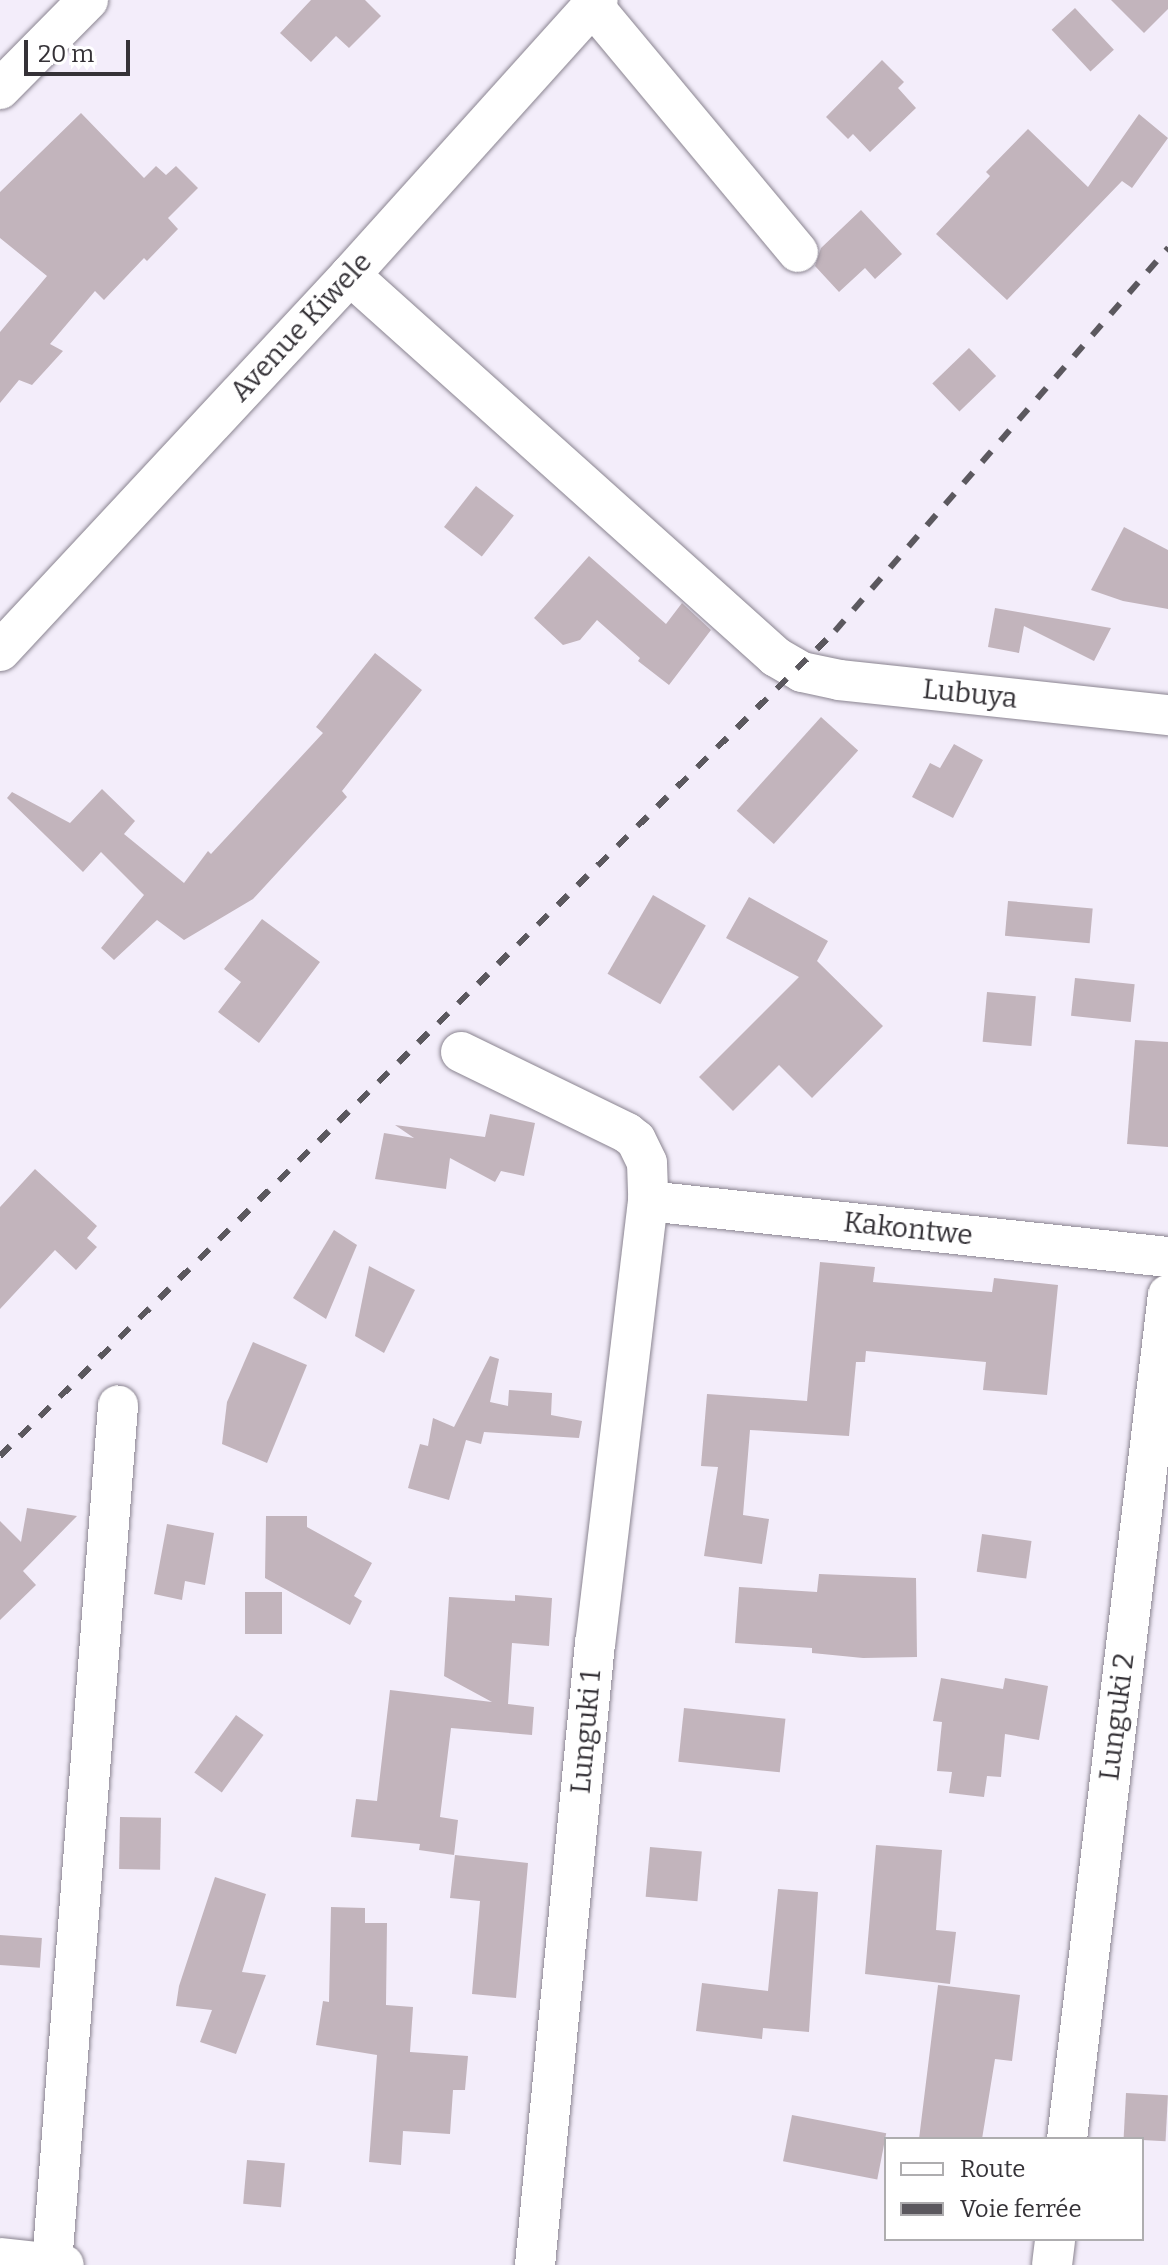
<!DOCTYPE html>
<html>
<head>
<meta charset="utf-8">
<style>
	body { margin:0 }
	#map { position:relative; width:1168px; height:2265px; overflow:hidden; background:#f3edfa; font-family:Bitter,serif }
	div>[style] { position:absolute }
	.building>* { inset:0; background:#c2b4bc; transform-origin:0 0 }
	.roads { filter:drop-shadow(0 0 2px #8a8490) drop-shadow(0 0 2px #8a8490) }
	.minor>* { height:40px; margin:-20px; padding:0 20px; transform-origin:20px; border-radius:20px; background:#fff }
	.rail>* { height:6px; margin-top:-3px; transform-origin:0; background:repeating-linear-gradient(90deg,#5b585e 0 14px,transparent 0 28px) }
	span { translate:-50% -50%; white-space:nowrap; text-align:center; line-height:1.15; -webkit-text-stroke:6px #fff; paint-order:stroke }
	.street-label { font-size:28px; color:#353237 }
	.legend { position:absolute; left:884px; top:2137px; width:260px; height:104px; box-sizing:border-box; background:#fff; border:2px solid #aeadaf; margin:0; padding:10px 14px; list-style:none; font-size:24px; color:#353237 }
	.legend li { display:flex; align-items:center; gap:16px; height:40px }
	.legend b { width:40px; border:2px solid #aeadaf }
	.scale { position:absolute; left:24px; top:40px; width:106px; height:36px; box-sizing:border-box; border:4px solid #353237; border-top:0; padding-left:10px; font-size:24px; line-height:28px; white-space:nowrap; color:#353237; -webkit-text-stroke:6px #fff; paint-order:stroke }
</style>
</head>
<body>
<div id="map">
	<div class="building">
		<div style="clip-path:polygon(311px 0,365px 0,381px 16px,349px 48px,336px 36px,311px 62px,280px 33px)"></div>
		<div style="clip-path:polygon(1111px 0,1168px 0,1168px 9px,1144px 33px)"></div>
		<div style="left:1075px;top:8px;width:57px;height:32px;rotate:47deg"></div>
		<div style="clip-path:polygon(882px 60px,904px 82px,898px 88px,916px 108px,870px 152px,853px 134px,848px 139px,826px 117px)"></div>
		<div style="clip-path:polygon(81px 113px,144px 178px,156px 166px,166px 175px,176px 166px,198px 188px,168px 218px,178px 229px,147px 261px,144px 258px,104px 300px,95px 291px,50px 344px,63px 351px,32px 385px,19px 380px,0 403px,0 332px,47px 276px,0 238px,0 192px)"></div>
		<div style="clip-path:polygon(1139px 114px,1168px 138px,1132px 188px,1122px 181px,1007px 300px,936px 234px,990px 176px,986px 172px,1028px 129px,1088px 187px)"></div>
		<div style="clip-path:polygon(861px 210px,902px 254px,875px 279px,865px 268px,839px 292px,815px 266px,821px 248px)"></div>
		<div style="left:969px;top:348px;width:39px;height:51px;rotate:46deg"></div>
		<div style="left:476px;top:486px;width:48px;height:52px;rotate:38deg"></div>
		<div style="clip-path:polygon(1124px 527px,1168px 550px,1168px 609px,1123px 601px,1091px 590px)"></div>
		<div style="clip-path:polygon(589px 556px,666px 624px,682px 603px,711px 630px,669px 685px,638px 661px,640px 658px,597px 620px,580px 640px,563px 645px,534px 618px)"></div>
		<div style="clip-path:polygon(995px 608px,1018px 612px,1111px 628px,1094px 661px,1024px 626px,1019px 653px,988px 647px)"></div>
		<div style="clip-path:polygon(375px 653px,422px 690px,342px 791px,347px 797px,253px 899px,184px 940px,157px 920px,114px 960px,101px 948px,144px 895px,101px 852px,83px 872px,7px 798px,12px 792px,70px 823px,102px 789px,135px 821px,124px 834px,184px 883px,208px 851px,211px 854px,323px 733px,316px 727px)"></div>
		<div style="left:821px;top:717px;width:50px;height:126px;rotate:42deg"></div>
		<div style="clip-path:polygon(954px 744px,983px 760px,953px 818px,912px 797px,930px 763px,940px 768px)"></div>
		<div style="left:653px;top:895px;width:61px;height:91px;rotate:30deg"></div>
		<div style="clip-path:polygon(749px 897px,828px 941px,817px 961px,883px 1026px,812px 1098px,779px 1065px,733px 1111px,699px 1077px,799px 977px,726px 938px)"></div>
		<div style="left:1008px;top:901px;width:85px;height:35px;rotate:5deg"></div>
		<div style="clip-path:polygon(262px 919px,320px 962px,259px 1043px,218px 1012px,241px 982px,224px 969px)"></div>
		<div style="left:1075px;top:978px;width:60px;height:38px;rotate:6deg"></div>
		<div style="left:987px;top:992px;width:49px;height:50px;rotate:5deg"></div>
		<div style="clip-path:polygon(1135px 1040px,1168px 1042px,1168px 1147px,1127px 1144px)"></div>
		<div style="clip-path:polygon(490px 1114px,535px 1123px,524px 1176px,501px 1171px,495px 1182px,450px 1158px,446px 1189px,375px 1179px,384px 1133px,414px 1138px,395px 1125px,485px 1137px)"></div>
		<div style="clip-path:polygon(35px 1169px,97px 1226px,87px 1238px,97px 1247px,76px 1270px,55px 1250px,0 1309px,0 1207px)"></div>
		<div style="clip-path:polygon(334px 1230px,357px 1245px,326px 1319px,293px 1298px)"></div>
		<div style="clip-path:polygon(820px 1262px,875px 1267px,873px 1282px,992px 1292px,994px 1278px,1058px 1285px,1047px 1395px,983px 1390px,986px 1362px,866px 1351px,865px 1362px,856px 1362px,849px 1436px,750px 1430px,743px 1515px,769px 1519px,762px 1564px,704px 1556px,718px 1467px,701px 1466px,707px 1394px,807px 1401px)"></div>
		<div style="clip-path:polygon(369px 1266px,415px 1290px,384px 1353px,355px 1336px)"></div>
		<div style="clip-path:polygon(253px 1342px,307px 1365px,267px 1463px,222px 1444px,227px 1402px)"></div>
		<div style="clip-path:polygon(490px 1356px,499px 1359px,490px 1402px,508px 1406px,509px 1390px,552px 1393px,551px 1415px,582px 1421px,579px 1438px,484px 1432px,481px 1444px,466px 1440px,449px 1500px,408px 1488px,420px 1444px,428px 1446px,433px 1418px,454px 1427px)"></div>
		<div style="clip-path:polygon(27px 1508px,77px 1516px,23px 1571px,36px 1585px,0 1620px,0 1521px,21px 1542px)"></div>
		<div style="clip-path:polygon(266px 1516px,307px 1516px,307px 1527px,372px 1563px,354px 1596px,362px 1601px,350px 1625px,265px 1578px)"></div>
		<div style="clip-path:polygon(167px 1524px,214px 1533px,205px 1585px,185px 1581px,182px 1600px,154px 1594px)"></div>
		<div style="left:982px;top:1534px;width:50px;height:38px;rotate:8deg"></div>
		<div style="clip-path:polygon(819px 1574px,916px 1578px,917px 1657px,863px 1658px,812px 1653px,812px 1648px,735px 1643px,739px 1587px,817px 1592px)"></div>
		<div style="left:245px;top:1592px;width:37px;height:42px"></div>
		<div style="clip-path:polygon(515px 1595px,552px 1598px,549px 1646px,512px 1643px,508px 1704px,534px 1707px,532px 1735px,451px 1728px,440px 1817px,458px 1820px,454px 1855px,419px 1850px,420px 1844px,351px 1837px,356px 1799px,377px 1801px,390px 1690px,492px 1702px,444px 1676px,449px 1597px,515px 1601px)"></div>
		<div style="clip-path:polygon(941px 1678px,1003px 1689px,1005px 1678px,1048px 1686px,1039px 1740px,1005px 1734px,1001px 1777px,987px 1776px,984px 1797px,949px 1793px,952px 1772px,937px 1771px,942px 1722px,933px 1721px)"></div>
		<div style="left:684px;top:1708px;width:102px;height:54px;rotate:6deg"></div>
		<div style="left:236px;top:1715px;width:34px;height:71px;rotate:36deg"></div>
		<div style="left:120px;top:1817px;width:41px;height:52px;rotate:1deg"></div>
		<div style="clip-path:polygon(876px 1845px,942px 1850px,936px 1930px,956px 1932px,950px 1984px,865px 1974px)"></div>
		<div style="left:650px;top:1847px;width:52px;height:50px;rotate:5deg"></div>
		<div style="clip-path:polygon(455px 1855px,528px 1863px,516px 1998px,472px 1994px,480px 1901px,450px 1898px)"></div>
		<div style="clip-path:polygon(215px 1877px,266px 1894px,242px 1972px,266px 1975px,236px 2054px,200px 2042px,212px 2010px,176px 2006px,179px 1986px)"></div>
		<div style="clip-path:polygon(778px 1889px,818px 1892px,809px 2032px,763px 2028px,762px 2039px,696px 2031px,702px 1983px,768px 1991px)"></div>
		<div style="clip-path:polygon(331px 1907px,365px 1908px,365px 1923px,387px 1923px,386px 2005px,413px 2007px,410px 2052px,468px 2056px,465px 2090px,453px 2090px,450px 2134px,403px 2131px,401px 2165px,369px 2162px,377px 2055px,316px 2045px,323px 2001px,329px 2002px)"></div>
		<div style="left:0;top:1935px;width:42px;height:30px;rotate:4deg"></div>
		<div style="clip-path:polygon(938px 1985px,1020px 1995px,1012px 2061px,995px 2059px,982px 2139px,919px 2139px)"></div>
		<div style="left:1126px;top:2093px;width:42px;height:46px;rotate:3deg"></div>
		<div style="left:792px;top:2115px;width:96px;height:47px;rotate:11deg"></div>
		<div style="left:247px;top:2160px;width:38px;height:44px;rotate:5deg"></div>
	</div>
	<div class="roads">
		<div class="minor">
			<div style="left:593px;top:6px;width:320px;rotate:50.2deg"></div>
			<div style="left:0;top:89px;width:125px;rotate:-45.3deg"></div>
			<div style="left:350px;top:275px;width:572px;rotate:41.88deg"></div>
			<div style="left:776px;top:657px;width:30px;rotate:30deg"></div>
			<div style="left:802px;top:672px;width:38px;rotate:12deg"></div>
			<div style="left:839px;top:680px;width:331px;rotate:6.1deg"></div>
			<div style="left:0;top:651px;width:514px;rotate:-47.05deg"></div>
			<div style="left:350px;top:275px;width:370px;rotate:-48deg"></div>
			<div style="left:461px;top:1052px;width:185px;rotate:26deg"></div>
			<div style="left:627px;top:1133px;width:11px;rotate:38deg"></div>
			<div style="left:636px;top:1140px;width:25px;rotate:64deg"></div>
			<div style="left:647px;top:1163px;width:38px;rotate:88deg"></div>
			<div style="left:648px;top:1201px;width:445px;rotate:96.8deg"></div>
			<div style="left:595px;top:1643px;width:625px;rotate:95.51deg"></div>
			<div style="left:648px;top:1201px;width:523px;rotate:6.15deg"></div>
			<div style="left:1067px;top:2139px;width:850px;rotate:-83.18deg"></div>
			<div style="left:0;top:2258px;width:64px;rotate:6.2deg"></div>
			<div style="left:52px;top:2264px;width:861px;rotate:-85.6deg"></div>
			<div style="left:1052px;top:2265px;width:26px;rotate:-83deg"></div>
		</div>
	</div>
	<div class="rail">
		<div style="left:0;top:1456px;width:1174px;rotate:-44.65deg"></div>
		<div style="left:835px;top:631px;width:508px;rotate:-48.99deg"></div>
	</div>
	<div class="street-label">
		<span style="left:301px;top:327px;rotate:-47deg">Avenue Kiwele</span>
		<span style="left:970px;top:694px;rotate:6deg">Lubuya</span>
		<span style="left:908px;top:1229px;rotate:6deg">Kakontwe</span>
		<span style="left:1117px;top:1717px;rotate:-83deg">Lunguki 2</span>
		<span style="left:586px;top:1732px;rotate:-85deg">Lunguki 1</span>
	</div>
	<ul class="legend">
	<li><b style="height:10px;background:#fff"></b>Route</li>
	<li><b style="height:10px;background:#5b585e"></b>Voie ferrée</li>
	</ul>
	<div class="scale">20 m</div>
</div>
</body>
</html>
